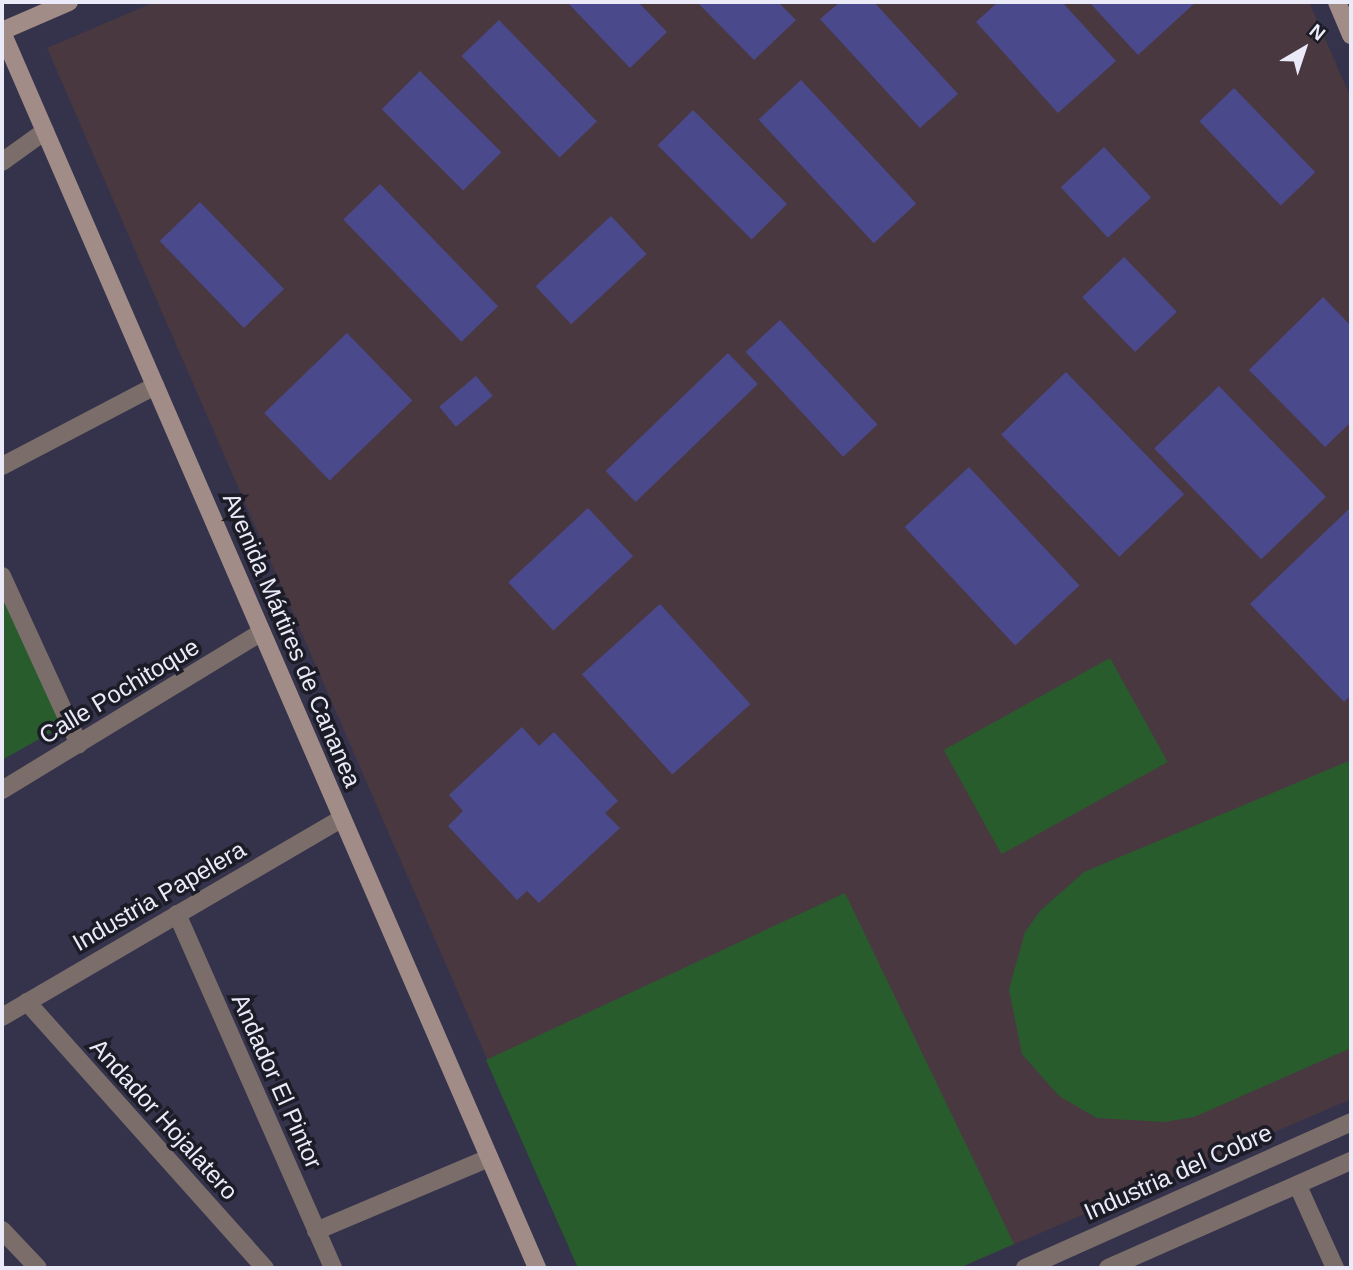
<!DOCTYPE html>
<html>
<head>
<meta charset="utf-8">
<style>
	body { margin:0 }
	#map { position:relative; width:1353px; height:1270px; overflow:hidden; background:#34334b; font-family:Helvetica,sans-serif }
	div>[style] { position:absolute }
	.education>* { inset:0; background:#4a3841 }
	.green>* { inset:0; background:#285c2d; transform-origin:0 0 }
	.building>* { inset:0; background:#4a498c; transform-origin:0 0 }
	.street>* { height:18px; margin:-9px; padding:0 9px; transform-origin:9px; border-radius:9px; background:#7b6d6a }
	.secondary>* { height:18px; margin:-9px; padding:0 9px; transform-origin:9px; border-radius:9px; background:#a28c87 }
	span { translate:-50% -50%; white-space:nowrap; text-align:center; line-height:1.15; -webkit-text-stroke:7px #1c1c27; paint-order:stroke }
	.street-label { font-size:24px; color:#eaeaf9 }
	.frame { position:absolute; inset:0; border:4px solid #eaeaf9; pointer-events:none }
	.north { position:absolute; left:1269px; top:14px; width:70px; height:70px; -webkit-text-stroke:5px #1c1c27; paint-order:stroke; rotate:39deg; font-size:19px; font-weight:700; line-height:28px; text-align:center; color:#eaeaf9 }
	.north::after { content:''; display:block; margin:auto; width:24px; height:32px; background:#eaeaf9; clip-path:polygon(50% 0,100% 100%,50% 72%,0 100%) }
</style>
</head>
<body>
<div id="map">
	<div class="education">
		<div style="clip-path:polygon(155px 2px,1309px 2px,1351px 98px,1351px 1099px,959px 1268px,578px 1268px,47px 48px)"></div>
	</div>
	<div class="green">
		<div style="clip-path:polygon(2px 586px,66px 724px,2px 760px)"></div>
		<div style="left:1110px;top:658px;width:119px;height:190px;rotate:61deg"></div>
		<div style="clip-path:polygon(1351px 760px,1351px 1048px,1194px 1117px,1164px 1122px,1097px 1118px,1059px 1096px,1022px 1054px,1009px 989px,1025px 932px,1040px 911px,1084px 872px)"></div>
		<div style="clip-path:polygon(845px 893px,1014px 1244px,959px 1268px,578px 1268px,486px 1060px)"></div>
	</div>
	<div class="building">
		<div style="clip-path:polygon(567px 2px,638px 2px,667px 32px,630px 68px)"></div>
		<div style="clip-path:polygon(697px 2px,778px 2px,796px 20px,754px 60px)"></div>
		<div style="clip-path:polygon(840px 2px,874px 2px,958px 94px,920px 128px,820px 19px)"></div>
		<div style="clip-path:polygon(998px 2px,1062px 2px,1116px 61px,1058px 113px,976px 22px)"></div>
		<div style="clip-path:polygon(1089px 2px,1196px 2px,1138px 55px)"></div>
		<div style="left:499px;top:20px;width:141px;height:52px;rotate:46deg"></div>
		<div style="left:420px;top:71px;width:115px;height:54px;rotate:45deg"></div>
		<div style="left:801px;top:80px;width:169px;height:58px;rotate:47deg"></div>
		<div style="left:1234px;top:88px;width:117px;height:48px;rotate:46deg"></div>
		<div style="left:693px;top:110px;width:133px;height:50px;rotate:45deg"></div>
		<div style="left:1104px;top:147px;width:69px;height:59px;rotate:47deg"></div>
		<div style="left:380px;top:184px;width:170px;height:51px;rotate:46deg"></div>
		<div style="left:200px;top:202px;width:121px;height:56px;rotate:46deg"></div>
		<div style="left:611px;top:216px;width:52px;height:103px;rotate:47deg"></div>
		<div style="left:1124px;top:257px;width:76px;height:58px;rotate:46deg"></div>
		<div style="clip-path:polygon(1323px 297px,1351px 326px,1351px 422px,1325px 447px,1249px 370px)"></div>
		<div style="left:780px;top:320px;width:143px;height:47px;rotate:47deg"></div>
		<div style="left:347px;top:333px;width:94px;height:115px;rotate:46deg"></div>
		<div style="left:728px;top:353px;width:43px;height:170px;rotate:46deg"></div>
		<div style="left:1066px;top:372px;width:170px;height:90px;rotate:46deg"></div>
		<div style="left:476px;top:376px;width:26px;height:48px;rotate:50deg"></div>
		<div style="left:1219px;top:386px;width:154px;height:90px;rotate:46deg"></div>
		<div style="left:969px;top:467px;width:162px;height:88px;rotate:47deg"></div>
		<div style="clip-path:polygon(1351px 507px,1351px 695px,1344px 702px,1250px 604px)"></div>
		<div style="left:588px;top:508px;width:66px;height:109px;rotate:47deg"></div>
		<div style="left:660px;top:604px;width:135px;height:105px;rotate:48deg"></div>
		<div style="clip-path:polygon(522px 727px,539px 746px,554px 732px,618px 801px,605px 813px,620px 828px,539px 903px,527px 891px,517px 900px,448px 826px,463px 811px,449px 795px)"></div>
	</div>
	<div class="street">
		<div style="left:2px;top:162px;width:53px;rotate:-35.8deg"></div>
		<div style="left:2px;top:466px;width:173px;rotate:-27.6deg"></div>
		<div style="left:2px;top:576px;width:185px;rotate:65.4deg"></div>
		<div style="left:2px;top:790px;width:304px;rotate:-31.3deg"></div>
		<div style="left:177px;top:914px;width:387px;rotate:66.2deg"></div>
		<div style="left:27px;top:1002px;width:357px;rotate:48.2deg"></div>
		<div style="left:2px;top:1017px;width:394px;rotate:-30.3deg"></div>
		<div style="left:1298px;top:1186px;width:90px;rotate:65.7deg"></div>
		<div style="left:2px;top:1230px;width:52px;rotate:46.5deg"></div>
		<div style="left:316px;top:1231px;width:188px;rotate:-22.9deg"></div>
		<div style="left:1025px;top:1268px;width:357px;rotate:-24.1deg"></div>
		<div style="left:1108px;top:1268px;width:266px;rotate:-23.8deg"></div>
	</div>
	<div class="secondary">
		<div style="left:1337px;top:2px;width:36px;rotate:67deg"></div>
		<div style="left:2px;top:31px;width:73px;rotate:-23.4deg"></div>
		<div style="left:2px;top:32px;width:1347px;rotate:66.59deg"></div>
	</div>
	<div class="street-label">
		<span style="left:292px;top:640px;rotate:67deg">Avenida Mártires de Cananea</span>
		<span style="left:119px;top:691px;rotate:-31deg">Calle Pochitoque</span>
		<span style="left:159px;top:896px;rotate:-30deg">Industria Papelera</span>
		<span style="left:277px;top:1081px;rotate:66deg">Andador El Pintor</span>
		<span style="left:164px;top:1119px;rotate:48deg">Andador Hojalatero</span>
		<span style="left:1178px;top:1172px;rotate:-24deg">Industria del Cobre</span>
	</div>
	<div class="frame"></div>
	<div class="north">N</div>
</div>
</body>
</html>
